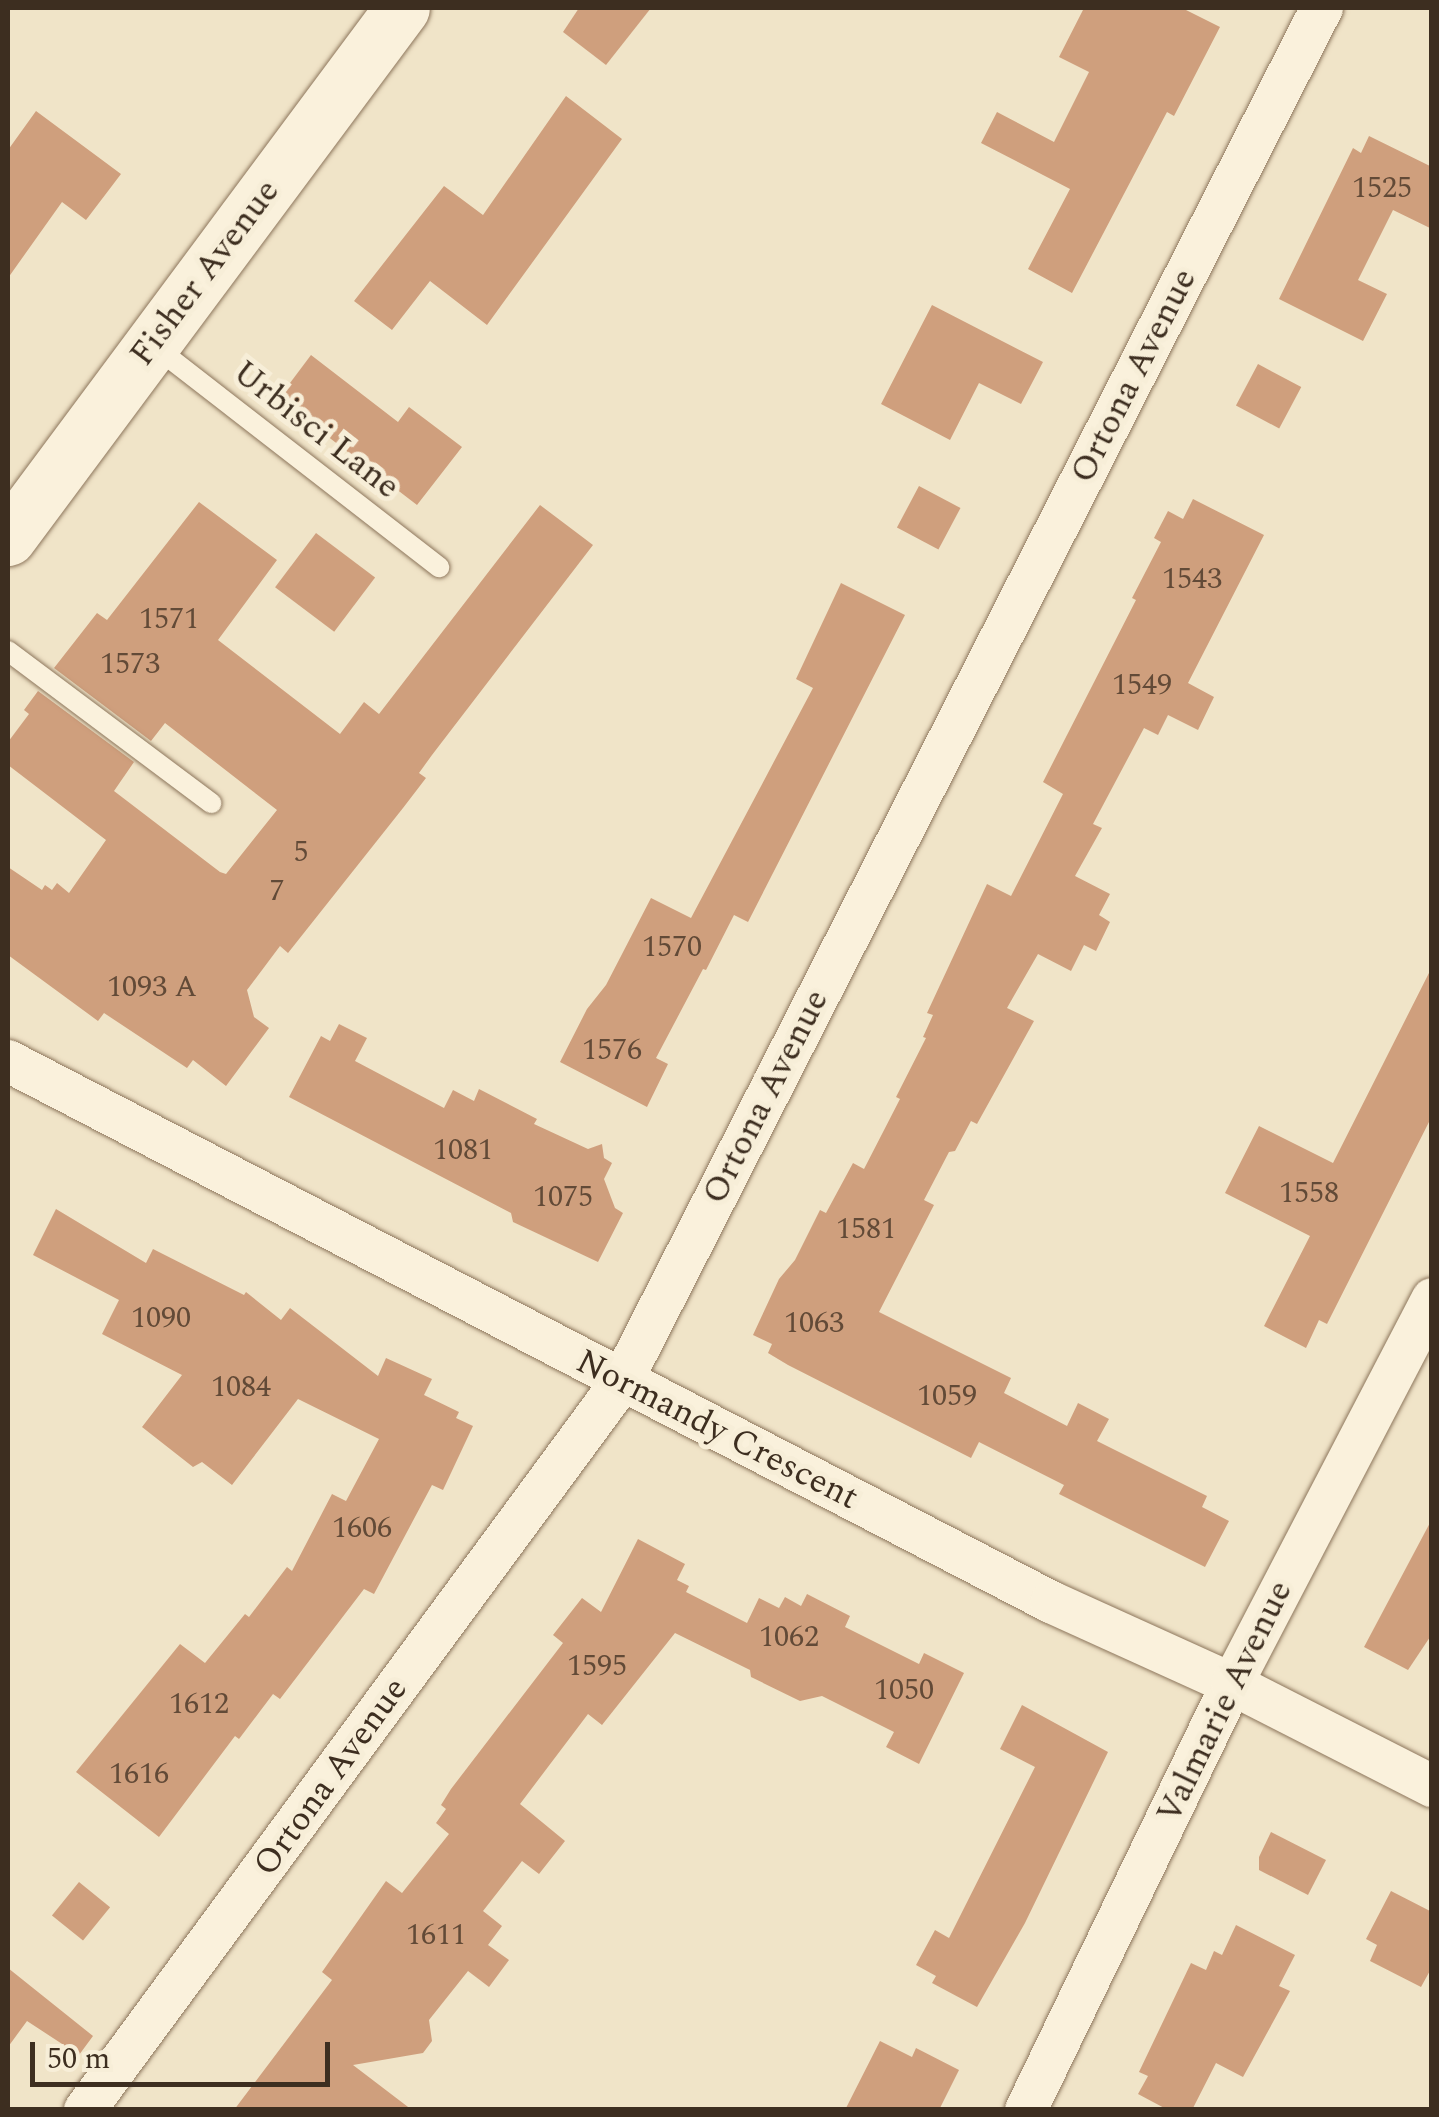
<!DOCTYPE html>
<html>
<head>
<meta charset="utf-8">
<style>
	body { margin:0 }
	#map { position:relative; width:1439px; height:2117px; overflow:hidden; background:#f0e4c8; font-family:Spectral,serif }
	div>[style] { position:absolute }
	.building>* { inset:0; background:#cf9f7d; transform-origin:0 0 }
	.roads { filter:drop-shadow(0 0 2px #8d765c) drop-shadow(0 0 2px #8d765c) }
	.lane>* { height:20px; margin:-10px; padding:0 10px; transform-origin:10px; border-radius:10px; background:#faf1dc }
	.street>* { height:42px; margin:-21px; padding:0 21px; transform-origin:21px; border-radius:21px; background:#faf1dc }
	.secondary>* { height:55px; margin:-27.5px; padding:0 27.5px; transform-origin:27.5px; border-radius:27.5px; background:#faf1dc }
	span { translate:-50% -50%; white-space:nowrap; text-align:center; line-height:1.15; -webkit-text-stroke:10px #f7eed8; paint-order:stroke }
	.number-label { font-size:30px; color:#624a37 }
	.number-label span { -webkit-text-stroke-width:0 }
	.street-label { font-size:35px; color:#3d2e20 }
	.frame { position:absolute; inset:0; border:10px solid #3d2e20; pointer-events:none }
	.scale { position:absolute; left:30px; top:2042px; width:300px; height:45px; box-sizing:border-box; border:5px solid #3d2e20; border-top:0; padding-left:12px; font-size:30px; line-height:35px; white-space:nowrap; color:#3d2e20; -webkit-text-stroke:8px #f7eed8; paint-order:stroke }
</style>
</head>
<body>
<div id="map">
	<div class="building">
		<div style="clip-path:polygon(579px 8px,651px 8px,606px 65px,563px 32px)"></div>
		<div style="clip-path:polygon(1084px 8px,1182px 8px,1220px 27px,1174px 116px,1167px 112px,1072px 293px,1028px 269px,1070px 189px,981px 143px,997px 112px,1054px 142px,1089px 72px,1059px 57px)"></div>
		<div style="clip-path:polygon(566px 96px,622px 139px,487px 325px,430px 281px,392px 330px,354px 301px,444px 186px,483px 215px)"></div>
		<div style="clip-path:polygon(36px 111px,121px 174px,86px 220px,62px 202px,8px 278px,8px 150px)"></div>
		<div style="clip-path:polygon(1369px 136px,1432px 167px,1432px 229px,1393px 210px,1358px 280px,1387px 294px,1363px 341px,1279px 299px,1353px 148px,1361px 153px)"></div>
		<div style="clip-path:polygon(932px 305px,1043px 362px,1021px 404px,979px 383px,950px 440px,881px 404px)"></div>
		<div style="clip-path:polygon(311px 355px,398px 422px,409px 407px,462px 447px,417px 505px,318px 429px,315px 433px,275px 403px)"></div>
		<div style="left:1258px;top:364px;width:49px;height:47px;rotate:28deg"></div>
		<div style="left:919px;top:486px;width:47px;height:47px;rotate:28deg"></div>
		<div style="clip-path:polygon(1193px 499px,1264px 535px,1188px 683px,1214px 697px,1198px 730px,1168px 715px,1158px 735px,1144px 728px,1093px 824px,1102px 828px,1075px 876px,1110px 894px,1099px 915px,1110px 922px,1096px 951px,1084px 945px,1071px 971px,1038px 954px,1007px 1008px,1034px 1021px,977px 1124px,971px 1121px,955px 1151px,949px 1152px,924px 1200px,934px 1205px,879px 1312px,1011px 1378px,1004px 1393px,1067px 1426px,1078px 1403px,1109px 1419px,1097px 1441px,1207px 1496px,1202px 1507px,1229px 1521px,1205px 1567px,1059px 1494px,1064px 1485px,979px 1442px,971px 1458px,788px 1365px,768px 1353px,772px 1344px,753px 1335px,779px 1279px,795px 1260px,820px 1210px,826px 1213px,853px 1163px,864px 1169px,900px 1099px,896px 1097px,926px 1038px,923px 1037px,933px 1015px,927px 1013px,987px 884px,1011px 896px,1063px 794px,1043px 782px,1136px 600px,1132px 598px,1161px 542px,1154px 538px,1168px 511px,1183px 519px)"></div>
		<div style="clip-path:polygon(199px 502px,277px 560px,218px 640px,340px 734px,364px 702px,379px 714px,540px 505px,593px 545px,432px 755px,419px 773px,426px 778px,403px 808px,288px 953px,280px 946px,247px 990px,254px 1017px,269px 1028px,226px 1086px,193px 1060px,187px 1068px,104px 1013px,98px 1021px,8px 955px,8px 867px,42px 890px,45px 885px,52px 890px,57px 883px,69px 893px,106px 840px,8px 765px,8px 742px,29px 714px,24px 710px,38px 691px,134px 762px,114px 791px,220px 872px,226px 874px,277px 810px,165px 723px,151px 741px,54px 668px,97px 613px,107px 620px)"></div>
		<div style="left:316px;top:533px;width:74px;height:68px;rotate:37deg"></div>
		<div style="clip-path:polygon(841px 583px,905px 615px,748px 922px,734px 915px,706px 970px,703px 969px,656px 1058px,668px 1064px,647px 1107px,560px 1062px,587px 1009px,606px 985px,651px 898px,691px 918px,813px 688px,796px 679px)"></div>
		<div style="clip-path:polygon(1432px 967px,1432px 1116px,1327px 1324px,1319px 1320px,1306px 1348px,1264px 1326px,1310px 1236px,1225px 1193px,1259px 1126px,1333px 1163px)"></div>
		<div style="clip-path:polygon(339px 1024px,367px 1038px,355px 1061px,444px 1108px,453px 1090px,474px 1101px,479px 1089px,537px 1119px,534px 1124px,588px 1149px,602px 1144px,604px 1158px,612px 1163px,604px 1179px,615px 1208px,623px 1213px,598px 1262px,513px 1222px,511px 1213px,289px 1097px,321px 1036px,330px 1041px)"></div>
		<div style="clip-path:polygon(56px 1209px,146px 1263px,153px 1249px,244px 1295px,246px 1292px,281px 1320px,290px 1308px,378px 1376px,386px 1358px,432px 1379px,424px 1395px,459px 1412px,456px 1418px,473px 1426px,443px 1490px,432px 1485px,374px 1594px,364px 1589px,280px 1699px,273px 1694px,239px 1739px,235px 1736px,159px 1837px,76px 1772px,180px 1644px,205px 1663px,245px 1614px,249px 1617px,287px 1567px,292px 1571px,332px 1494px,346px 1501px,379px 1439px,298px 1399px,232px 1485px,202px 1462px,193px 1467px,142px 1427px,182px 1375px,102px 1334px,119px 1300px,33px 1255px)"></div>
		<div style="clip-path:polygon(1432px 1519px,1432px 1634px,1408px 1670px,1364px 1647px)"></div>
		<div style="clip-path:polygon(638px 1539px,685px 1564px,677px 1580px,689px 1586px,686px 1592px,747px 1623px,759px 1598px,779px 1608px,785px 1597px,801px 1606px,807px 1594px,850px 1616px,845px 1627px,919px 1664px,924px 1653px,964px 1673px,919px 1764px,886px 1747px,894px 1732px,822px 1696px,800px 1701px,751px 1677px,750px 1670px,675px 1633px,602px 1725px,588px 1714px,520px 1804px,565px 1841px,539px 1874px,522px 1861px,483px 1911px,502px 1926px,488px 1945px,509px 1960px,489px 1987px,468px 1971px,429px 2020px,432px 2041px,423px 2053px,353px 2065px,412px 2110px,234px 2110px,332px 1980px,322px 1972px,386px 1881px,402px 1893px,449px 1834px,436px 1823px,446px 1809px,441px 1805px,451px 1789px,563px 1643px,553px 1635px,582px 1598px,601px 1612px)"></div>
		<div style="clip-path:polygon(1022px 1705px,1108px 1752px,1025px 1923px,977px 2007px,932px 1983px,936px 1976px,916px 1965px,935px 1930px,949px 1938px,1035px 1767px,1000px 1749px)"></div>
		<div style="clip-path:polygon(1271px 1832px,1326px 1860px,1308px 1895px,1259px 1870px,1259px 1857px)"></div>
		<div style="left:79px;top:1882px;width:40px;height:43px;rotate:39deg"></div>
		<div style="clip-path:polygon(1391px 1891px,1432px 1912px,1432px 1967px,1421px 1987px,1370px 1961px,1377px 1945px,1366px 1939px)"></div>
		<div style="clip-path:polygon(1236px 1925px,1295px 1955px,1279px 1986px,1290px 1991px,1243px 2077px,1216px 2063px,1192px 2110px,1168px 2110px,1138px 2094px,1148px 2076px,1139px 2072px,1191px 1963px,1206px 1970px,1214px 1951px,1222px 1955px)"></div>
		<div style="clip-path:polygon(8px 1968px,93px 2036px,79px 2055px,27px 2021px,8px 2047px)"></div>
		<div style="clip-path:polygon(880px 2041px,912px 2057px,916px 2048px,959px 2070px,939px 2110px,845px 2110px)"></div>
	</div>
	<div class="roads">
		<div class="lane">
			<div style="left:154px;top:346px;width:361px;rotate:37.8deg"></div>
			<div style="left:8px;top:651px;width:254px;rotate:36.8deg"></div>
		</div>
		<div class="street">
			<div style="left:8px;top:1061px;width:1175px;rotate:27.42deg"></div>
			<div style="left:1051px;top:1602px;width:199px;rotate:24.4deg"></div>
			<div style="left:1232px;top:1684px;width:225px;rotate:27deg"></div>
			<div style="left:85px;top:2110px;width:905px;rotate:-53.62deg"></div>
			<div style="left:622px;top:1381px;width:1541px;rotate:-62.99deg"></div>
			<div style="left:1026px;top:2110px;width:473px;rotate:-64.2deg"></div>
			<div style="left:1232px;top:1684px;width:434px;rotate:-62.5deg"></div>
		</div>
		<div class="secondary">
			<div style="left:8px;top:538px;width:660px;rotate:-53.37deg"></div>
		</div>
	</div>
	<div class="number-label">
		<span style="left:1382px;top:188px">1525</span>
		<span style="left:1192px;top:579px">1543</span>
		<span style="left:169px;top:619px">1571</span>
		<span style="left:130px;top:664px">1573</span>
		<span style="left:1142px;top:685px">1549</span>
		<span style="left:301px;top:852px">5</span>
		<span style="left:277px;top:891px">7</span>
		<span style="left:672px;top:947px">1570</span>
		<span style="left:152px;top:987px">1093 A</span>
		<span style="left:612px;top:1050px">1576</span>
		<span style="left:463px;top:1150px">1081</span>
		<span style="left:1309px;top:1193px">1558</span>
		<span style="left:563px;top:1197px">1075</span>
		<span style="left:866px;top:1229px">1581</span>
		<span style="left:161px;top:1318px">1090</span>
		<span style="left:814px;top:1323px">1063</span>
		<span style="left:241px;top:1387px">1084</span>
		<span style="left:947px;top:1396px">1059</span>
		<span style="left:362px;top:1528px">1606</span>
		<span style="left:789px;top:1637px">1062</span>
		<span style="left:597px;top:1666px">1595</span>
		<span style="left:904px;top:1690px">1050</span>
		<span style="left:199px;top:1704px">1612</span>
		<span style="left:139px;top:1774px">1616</span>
		<span style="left:436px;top:1935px">1611</span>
	</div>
	<div class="street-label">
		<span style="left:205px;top:273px;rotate:-53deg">Fisher Avenue</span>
		<span style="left:1134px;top:376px;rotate:-63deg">Ortona Avenue</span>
		<span style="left:316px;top:430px;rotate:38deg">Urbisci Lane</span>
		<span style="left:766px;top:1097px;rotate:-63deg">Ortona Avenue</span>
		<span style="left:717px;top:1430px;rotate:27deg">Normandy Crescent</span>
		<span style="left:1225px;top:1702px;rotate:-64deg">Valmarie Avenue</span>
		<span style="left:331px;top:1777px;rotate:-54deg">Ortona Avenue</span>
	</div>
	<div class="frame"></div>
	<div class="scale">50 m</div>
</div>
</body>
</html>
